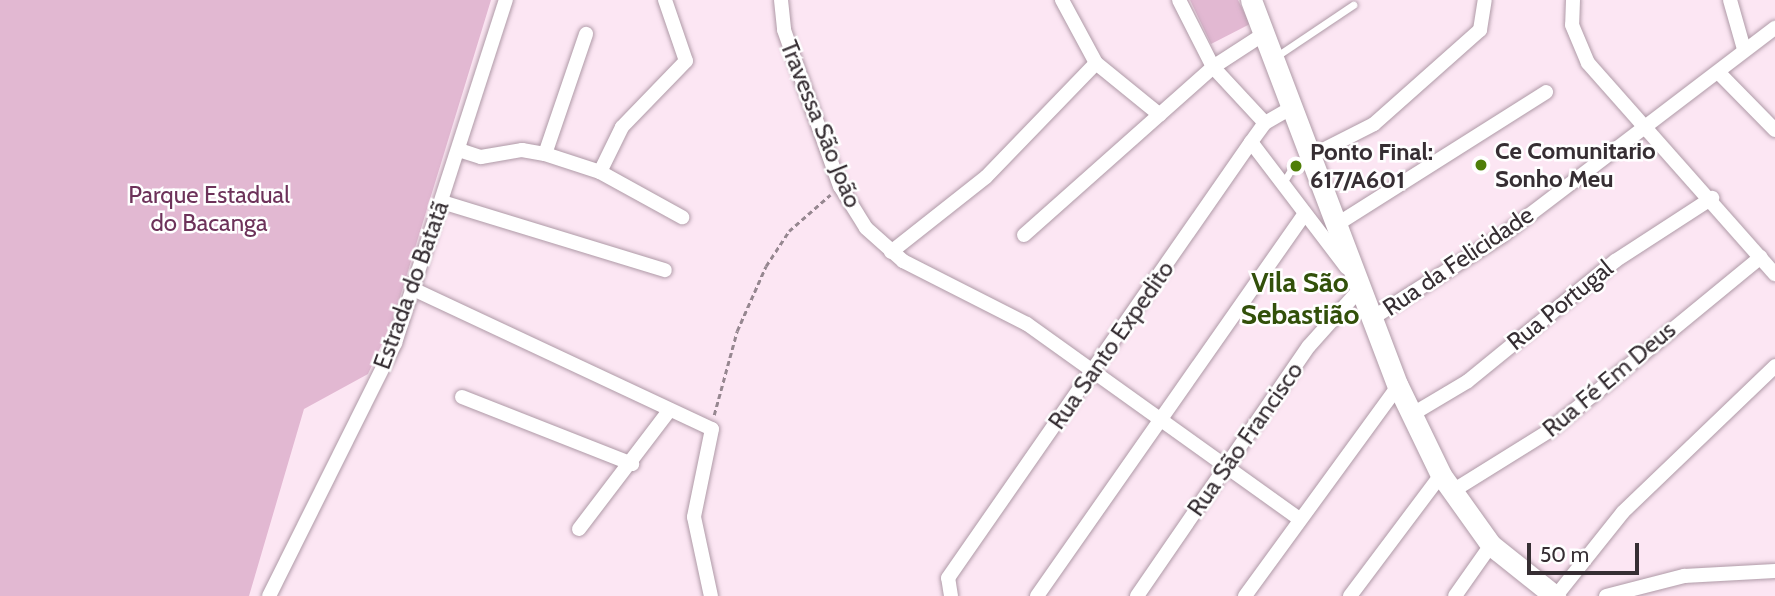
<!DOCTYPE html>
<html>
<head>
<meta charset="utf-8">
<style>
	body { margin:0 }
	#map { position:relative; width:1775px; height:596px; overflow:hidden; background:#fce6f3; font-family:Cabin,sans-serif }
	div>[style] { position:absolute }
	.green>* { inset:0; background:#e2b8d2 }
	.path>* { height:2.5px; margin-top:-1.25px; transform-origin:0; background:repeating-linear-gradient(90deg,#968790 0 5px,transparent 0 8.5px) }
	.roads { filter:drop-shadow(0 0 2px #af9aa7) drop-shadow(0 0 2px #af9aa7) }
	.service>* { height:7px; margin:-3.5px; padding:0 3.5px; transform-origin:3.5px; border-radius:3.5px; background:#fff }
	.minor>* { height:14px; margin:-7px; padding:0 7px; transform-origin:7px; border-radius:7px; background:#fff }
	.secondary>* { height:21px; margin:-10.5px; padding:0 10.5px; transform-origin:10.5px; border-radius:10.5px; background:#fff }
	.dots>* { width:19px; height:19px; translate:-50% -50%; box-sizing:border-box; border:4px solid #fff; border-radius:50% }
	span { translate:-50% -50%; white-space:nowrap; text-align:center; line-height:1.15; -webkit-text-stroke:5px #fff; paint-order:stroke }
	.street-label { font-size:24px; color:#362e33 }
	.poi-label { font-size:24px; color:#362e33; font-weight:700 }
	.left { translate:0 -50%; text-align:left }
	.park-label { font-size:24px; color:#6d325a }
	.quarter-label { font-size:28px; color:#32500a; font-weight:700 }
	.scale { position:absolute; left:1527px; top:543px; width:112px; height:32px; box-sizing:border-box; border:4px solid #362e33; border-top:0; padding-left:9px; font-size:21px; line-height:24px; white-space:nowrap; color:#362e33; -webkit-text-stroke:5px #fff; paint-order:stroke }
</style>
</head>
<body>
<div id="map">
	<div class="green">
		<div style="clip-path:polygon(0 0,491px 0,393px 320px,368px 374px,304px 409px,249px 596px,0 596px)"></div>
		<div style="clip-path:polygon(1190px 0,1238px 0,1250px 24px,1211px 44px)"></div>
	</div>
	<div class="path">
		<div style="left:714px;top:415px;width:87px;rotate:-74.7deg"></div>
		<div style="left:737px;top:331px;width:71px;rotate:-66deg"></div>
		<div style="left:766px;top:266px;width:42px;rotate:-56.7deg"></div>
		<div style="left:789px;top:231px;width:55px;rotate:-41.3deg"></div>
	</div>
	<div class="roads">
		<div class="service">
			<div style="left:1277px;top:56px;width:92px;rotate:-33.9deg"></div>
			<div style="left:1283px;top:183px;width:17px;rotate:-59deg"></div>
			<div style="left:1292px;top:168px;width:18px;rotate:-19deg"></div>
		</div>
		<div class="minor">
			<div style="left:781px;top:0;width:30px;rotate:84deg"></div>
			<div style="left:784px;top:30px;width:166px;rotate:70.3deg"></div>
			<div style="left:840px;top:186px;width:49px;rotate:58.2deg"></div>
			<div style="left:866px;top:228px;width:50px;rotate:41.7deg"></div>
			<div style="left:903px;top:261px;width:139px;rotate:26.9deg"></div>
			<div style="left:1027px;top:324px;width:333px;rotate:35.6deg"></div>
			<div style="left:1062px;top:0;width:72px;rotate:61.6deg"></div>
			<div style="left:1096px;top:63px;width:82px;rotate:39.1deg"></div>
			<div style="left:1179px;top:0;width:75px;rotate:63.1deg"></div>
			<div style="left:1213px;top:67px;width:76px;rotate:47.1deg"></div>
			<div style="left:1573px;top:0;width:25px;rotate:92deg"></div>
			<div style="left:1572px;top:25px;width:41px;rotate:67.2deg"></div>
			<div style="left:1588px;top:63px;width:282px;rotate:48.5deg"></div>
			<div style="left:1730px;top:0;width:51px;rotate:74.1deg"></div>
			<div style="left:1719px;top:73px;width:80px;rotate:45.5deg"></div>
			<div style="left:1251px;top:142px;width:158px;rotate:52.7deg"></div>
			<div style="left:459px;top:150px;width:23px;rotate:18deg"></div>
			<div style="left:481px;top:157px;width:42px;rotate:-9.7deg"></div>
			<div style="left:522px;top:150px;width:23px;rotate:10deg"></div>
			<div style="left:545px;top:154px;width:58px;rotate:18.1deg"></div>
			<div style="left:600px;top:172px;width:94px;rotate:28.8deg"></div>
			<div style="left:545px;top:154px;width:127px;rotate:-71.1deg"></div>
			<div style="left:1313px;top:155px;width:68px;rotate:-26.9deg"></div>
			<div style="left:1374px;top:124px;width:142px;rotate:-41.6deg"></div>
			<div style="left:1480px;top:30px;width:30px;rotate:-81deg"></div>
			<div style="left:600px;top:172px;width:50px;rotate:-63.9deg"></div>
			<div style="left:622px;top:127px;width:92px;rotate:-45.9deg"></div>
			<div style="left:686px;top:61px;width:65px;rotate:-109deg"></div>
			<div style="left:442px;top:202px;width:233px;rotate:17deg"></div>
			<div style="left:1339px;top:223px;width:245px;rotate:-32.3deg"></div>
			<div style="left:1024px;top:235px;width:253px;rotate:-41.6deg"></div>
			<div style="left:1213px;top:67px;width:64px;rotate:-32.9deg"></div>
			<div style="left:891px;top:252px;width:121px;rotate:-38.3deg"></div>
			<div style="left:986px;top:177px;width:158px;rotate:-46deg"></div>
			<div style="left:413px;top:289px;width:330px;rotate:25.1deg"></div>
			<div style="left:712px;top:429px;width:90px;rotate:101.6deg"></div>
			<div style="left:694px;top:517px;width:81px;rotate:77.9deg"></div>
			<div style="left:1374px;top:317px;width:153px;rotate:-32.4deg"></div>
			<div style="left:1503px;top:235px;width:342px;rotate:-37.3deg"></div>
			<div style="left:462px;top:397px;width:183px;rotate:21.5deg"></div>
			<div style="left:1411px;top:415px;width:66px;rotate:-30.8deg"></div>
			<div style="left:1468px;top:381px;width:190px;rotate:-39.2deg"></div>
			<div style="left:1615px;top:261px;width:116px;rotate:-33deg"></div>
			<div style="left:1451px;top:492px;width:115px;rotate:-31.9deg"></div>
			<div style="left:1549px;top:431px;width:274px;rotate:-39.4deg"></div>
			<div style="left:579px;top:529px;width:147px;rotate:-52.7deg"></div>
			<div style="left:269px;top:596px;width:283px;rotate:-63.5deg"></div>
			<div style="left:395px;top:343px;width:361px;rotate:-72.1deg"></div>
			<div style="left:951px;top:596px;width:18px;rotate:-99deg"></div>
			<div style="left:948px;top:578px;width:531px;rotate:-55.2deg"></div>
			<div style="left:1251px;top:142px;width:24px;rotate:-54deg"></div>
			<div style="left:1265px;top:123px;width:34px;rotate:-30deg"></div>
			<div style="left:1037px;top:596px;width:467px;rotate:-55deg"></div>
			<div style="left:1137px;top:596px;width:303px;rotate:-55.5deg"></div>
			<div style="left:1309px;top:346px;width:79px;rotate:-48.1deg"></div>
			<div style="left:1245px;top:596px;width:260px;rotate:-53.9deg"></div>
			<div style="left:1350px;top:596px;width:151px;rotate:-53.1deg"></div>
			<div style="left:1455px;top:596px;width:62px;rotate:-54.8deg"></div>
			<div style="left:1556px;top:596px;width:107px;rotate:-51.4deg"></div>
			<div style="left:1623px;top:512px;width:211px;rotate:-43.8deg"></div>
			<div style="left:1606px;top:596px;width:81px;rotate:-14.4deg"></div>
			<div style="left:1684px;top:576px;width:91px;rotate:-3.1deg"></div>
		</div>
		<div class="secondary">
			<div style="left:1251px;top:0;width:413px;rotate:69.2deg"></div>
			<div style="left:1398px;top:386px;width:99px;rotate:64.2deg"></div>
			<div style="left:1441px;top:475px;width:86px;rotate:54.5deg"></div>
			<div style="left:1491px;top:545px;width:82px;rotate:38.6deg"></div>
		</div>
	</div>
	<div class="dots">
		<div style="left:1481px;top:165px;background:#4f7e08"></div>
		<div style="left:1296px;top:166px;background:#4f7e08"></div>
	</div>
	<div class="street-label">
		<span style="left:821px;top:124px;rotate:68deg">Travessa São João</span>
		<span style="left:1458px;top:261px;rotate:-34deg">Rua da Felicidade</span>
		<span style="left:411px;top:285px;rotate:-70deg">Estrada do Batatã</span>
		<span style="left:1560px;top:305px;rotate:-39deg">Rua Portugal</span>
		<span style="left:1111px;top:345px;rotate:-55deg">Rua Santo Expedito</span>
		<span style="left:1609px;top:379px;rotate:-40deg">Rua Fé Em Deus</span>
		<span style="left:1245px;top:439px;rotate:-55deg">Rua São Francisco</span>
	</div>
	<div class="poi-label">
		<span class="left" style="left:1495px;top:165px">Ce Comunitario<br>Sonho Meu</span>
		<span class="left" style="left:1310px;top:166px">Ponto Final:<br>617/A601</span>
	</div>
	<div class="park-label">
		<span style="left:209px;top:209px">Parque Estadual<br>do Bacanga</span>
	</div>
	<div class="quarter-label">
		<span style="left:1300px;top:298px">Vila São<br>Sebastião</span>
	</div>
	<div class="scale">50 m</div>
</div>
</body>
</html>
